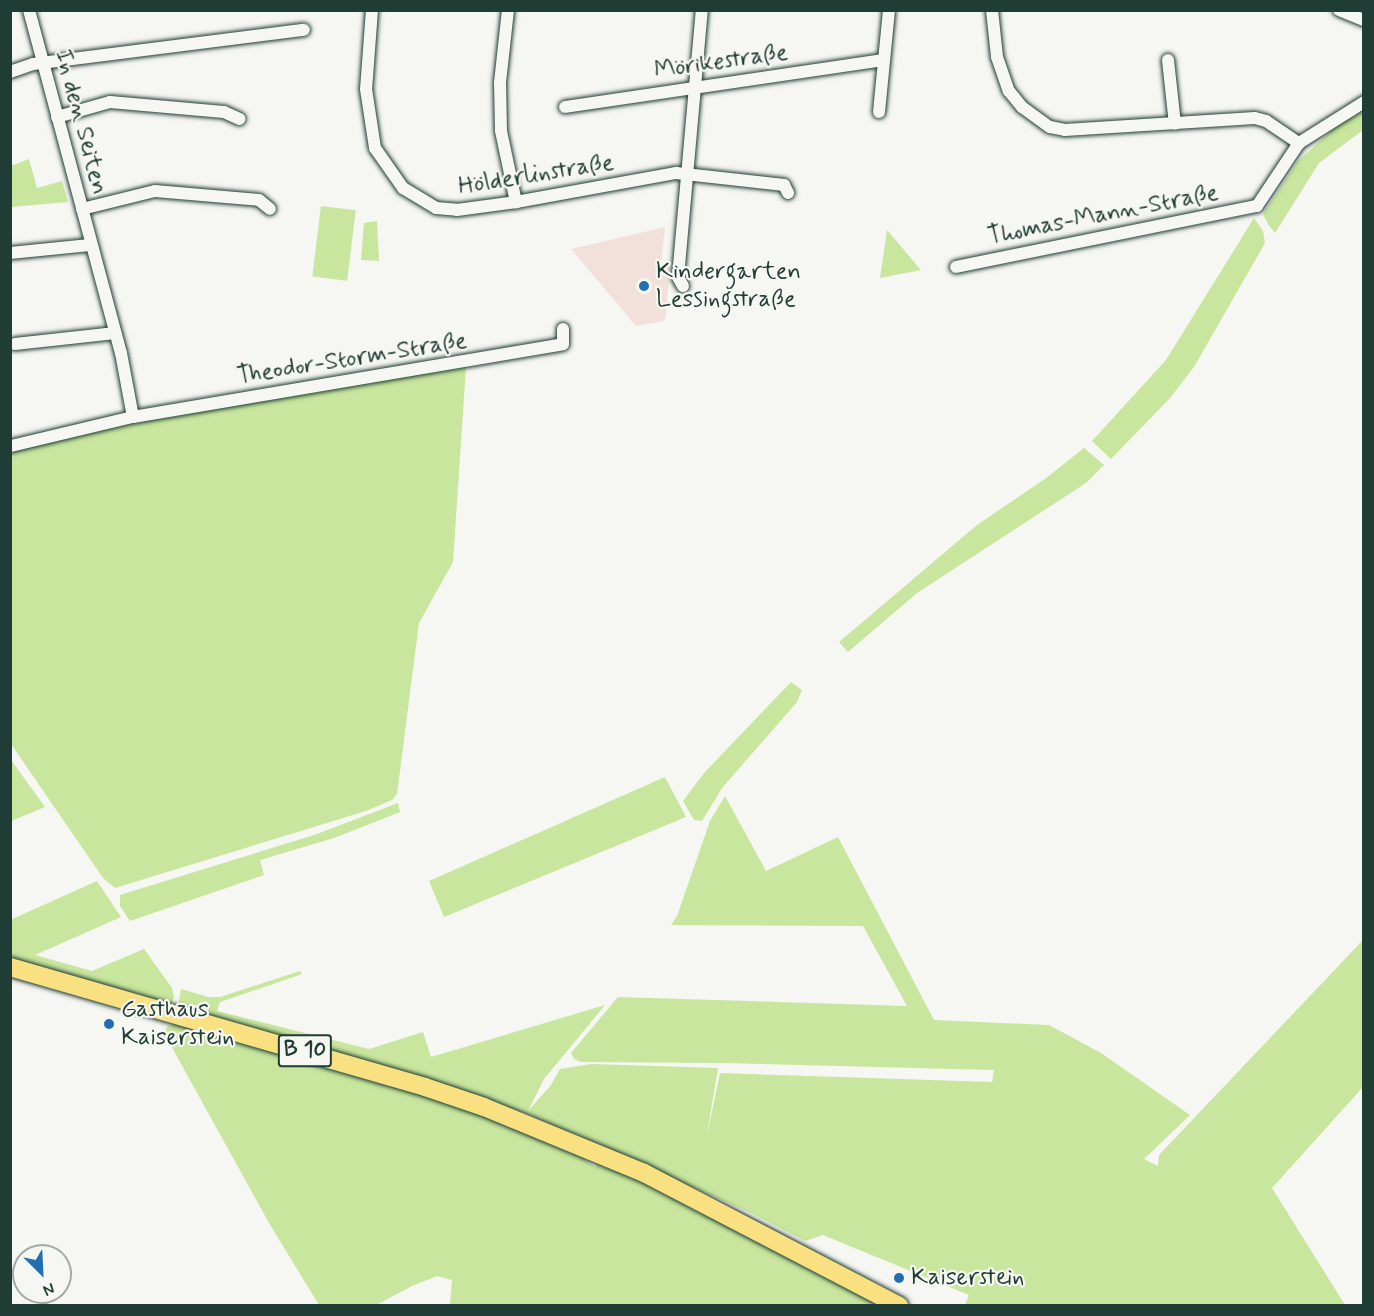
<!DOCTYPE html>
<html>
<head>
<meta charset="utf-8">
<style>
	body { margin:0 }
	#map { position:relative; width:1374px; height:1316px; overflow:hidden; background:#f6f6f2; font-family:Mynerve,sans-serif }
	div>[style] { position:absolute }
	.built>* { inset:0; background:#f2e1da }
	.green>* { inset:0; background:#c8e69d; transform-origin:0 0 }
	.roads { filter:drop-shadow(0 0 2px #1f3d34) drop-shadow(0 0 2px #1f3d34) }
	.street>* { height:12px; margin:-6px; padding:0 6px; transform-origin:6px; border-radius:6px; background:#f6f6f2 }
	.primary>* { height:18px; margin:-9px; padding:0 9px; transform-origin:9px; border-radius:9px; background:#f9e181 }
	.dots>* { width:16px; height:16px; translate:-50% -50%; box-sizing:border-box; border:3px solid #f6f6f2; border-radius:50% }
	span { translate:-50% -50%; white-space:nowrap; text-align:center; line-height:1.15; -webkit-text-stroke:4.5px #f6f6f2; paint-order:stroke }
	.shield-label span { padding:2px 4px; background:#f6f6f2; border:2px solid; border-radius:4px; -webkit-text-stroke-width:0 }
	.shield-label { font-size:22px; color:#1f3d34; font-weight:700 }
	.street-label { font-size:24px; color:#1f3d34 }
	.poi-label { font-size:24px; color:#1f3d34 }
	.left { translate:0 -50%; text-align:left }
	.frame { position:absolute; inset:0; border:12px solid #1f3d34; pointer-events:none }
	.north { position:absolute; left:12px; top:1244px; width:60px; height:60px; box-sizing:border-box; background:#f6f6f2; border:2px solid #a0aca6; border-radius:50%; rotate:156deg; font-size:16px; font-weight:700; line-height:24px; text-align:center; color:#1f3d34 }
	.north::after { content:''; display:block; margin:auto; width:21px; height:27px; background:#1f6fb2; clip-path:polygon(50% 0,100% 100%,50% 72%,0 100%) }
</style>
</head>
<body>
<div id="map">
	<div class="built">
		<div style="clip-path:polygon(665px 227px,661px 264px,670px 265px,666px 316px,664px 321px,636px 326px,571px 249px)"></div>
	</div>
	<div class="green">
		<div style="clip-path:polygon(1363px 112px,1363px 130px,1319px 163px,1275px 233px,1268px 224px,1263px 214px,1298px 161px,1340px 123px)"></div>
		<div style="clip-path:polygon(29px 159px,37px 188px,62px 181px,68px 202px,11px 207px,11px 166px)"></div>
		<div style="left:321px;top:206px;width:35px;height:71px;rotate:7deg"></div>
		<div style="clip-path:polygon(1254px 218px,1263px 231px,1265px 243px,1194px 367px,1170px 398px,1111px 459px,1092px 441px,1166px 360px)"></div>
		<div style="clip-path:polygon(377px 221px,379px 261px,361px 260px,364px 223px)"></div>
		<div style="clip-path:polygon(887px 230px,921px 270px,880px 278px)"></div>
		<div style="clip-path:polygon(466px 367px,453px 562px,419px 623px,397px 794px,392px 800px,366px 811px,115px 888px,103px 878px,11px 744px,10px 451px,130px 424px,137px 420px)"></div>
		<div style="clip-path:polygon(1084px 448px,1104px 465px,1086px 483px,917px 593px,848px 652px,839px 642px,977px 525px,1045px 479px)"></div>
		<div style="clip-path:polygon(791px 682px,802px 690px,797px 702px,722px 788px,702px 821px,694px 820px,683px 801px,705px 772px)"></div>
		<div style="clip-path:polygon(11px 760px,45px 807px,11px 821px,10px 760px)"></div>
		<div style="clip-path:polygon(665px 777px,686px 817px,444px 917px,429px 881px)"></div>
		<div style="clip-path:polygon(725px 796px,766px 871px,838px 837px,934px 1020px,1049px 1025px,1101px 1053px,1190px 1115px,1144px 1159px,1158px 1166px,1159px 1155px,1363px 940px,1363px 1087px,1272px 1188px,1345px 1305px,965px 1305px,969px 1295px,823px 1235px,805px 1241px,751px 1213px,526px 1113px,304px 1043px,178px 1007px,181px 989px,208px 997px,220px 997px,300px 971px,302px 974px,220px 1002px,217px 1011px,369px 1049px,423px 1032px,431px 1057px,605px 1005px,544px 1079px,528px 1111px,551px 1085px,560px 1069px,591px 1064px,718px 1068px,706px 1140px,720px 1073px,992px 1082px,994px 1070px,724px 1063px,581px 1062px,574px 1059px,571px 1053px,618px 997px,907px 1006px,863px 926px,671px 925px,677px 916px,710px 821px)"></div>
		<div style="clip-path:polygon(398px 803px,400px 812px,334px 838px,260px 860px,264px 875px,130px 921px,120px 906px,120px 895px,317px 834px)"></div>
		<div style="clip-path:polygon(97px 881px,121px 917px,35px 955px,92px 971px,144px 949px,172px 988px,174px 997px,171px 1005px,11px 959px,10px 920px)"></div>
		<div style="clip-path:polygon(178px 1022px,436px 1098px,583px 1153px,586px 1161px,596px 1167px,596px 1162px,601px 1161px,748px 1233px,885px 1305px,450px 1305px,452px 1280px,437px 1276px,412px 1286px,376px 1305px,319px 1305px,269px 1223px,164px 1033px,167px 1027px)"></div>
	</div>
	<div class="roads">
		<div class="street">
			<div style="left:29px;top:10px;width:355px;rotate:75deg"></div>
			<div style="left:121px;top:353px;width:65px;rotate:79.4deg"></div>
			<div style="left:372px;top:10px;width:79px;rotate:94.3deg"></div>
			<div style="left:366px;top:89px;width:60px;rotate:81.3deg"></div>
			<div style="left:375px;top:148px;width:49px;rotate:55deg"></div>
			<div style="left:403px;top:188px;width:39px;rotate:31deg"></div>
			<div style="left:436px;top:208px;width:21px;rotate:5deg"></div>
			<div style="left:457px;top:210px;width:60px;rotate:-7.7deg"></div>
			<div style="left:516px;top:202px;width:163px;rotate:-10.3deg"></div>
			<div style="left:676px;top:173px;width:109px;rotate:6.3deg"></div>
			<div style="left:784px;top:185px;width:9px;rotate:63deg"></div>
			<div style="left:508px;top:10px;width:72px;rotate:96.3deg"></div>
			<div style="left:500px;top:82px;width:49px;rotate:88.8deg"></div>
			<div style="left:501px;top:131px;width:73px;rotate:78.1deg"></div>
			<div style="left:992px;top:10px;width:47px;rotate:83.9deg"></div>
			<div style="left:997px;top:57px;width:36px;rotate:71deg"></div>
			<div style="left:1009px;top:91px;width:21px;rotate:51deg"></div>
			<div style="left:1022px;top:107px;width:34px;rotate:36deg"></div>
			<div style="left:1050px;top:127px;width:15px;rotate:11deg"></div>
			<div style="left:1065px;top:130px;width:190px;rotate:-3.6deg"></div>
			<div style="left:1255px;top:118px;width:11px;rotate:15deg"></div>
			<div style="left:1266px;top:121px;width:40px;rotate:34deg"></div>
			<div style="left:1339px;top:10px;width:27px;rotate:22deg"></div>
			<div style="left:1168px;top:60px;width:64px;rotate:83.8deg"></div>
			<div style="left:10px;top:72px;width:24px;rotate:-19deg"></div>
			<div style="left:33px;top:64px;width:273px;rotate:-7.2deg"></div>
			<div style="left:565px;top:107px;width:321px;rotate:-8.4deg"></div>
			<div style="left:879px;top:112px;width:102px;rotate:-84.4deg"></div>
			<div style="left:57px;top:117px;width:55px;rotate:-15.8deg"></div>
			<div style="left:110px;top:102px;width:114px;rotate:5deg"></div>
			<div style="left:224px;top:112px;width:17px;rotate:24deg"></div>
			<div style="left:82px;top:209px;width:75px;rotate:-13.9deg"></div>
			<div style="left:155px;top:191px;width:104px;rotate:4.9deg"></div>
			<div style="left:259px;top:200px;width:14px;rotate:39deg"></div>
			<div style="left:10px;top:253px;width:80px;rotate:-5.7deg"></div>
			<div style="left:956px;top:267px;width:307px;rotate:-11.5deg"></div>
			<div style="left:1257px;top:206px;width:76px;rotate:-56.3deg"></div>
			<div style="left:1299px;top:143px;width:77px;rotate:-32.2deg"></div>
			<div style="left:683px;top:286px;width:10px;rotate:-119deg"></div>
			<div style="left:678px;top:277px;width:268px;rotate:-84.9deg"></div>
			<div style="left:15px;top:344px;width:101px;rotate:-6.3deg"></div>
			<div style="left:11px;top:446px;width:125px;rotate:-13.4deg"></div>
			<div style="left:133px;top:417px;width:436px;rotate:-9.6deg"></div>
			<div style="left:563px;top:344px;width:15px;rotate:-90deg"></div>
		</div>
		<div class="primary">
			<div style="left:10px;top:967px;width:432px;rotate:16.1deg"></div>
			<div style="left:425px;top:1087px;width:62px;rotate:18.7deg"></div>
			<div style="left:484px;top:1107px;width:173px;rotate:22.4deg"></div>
			<div style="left:644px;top:1173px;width:288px;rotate:27.5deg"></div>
		</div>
	</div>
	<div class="dots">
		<div style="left:644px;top:286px;background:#1f6fb2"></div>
		<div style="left:109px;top:1024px;background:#1f6fb2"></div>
		<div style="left:899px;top:1278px;background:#1f6fb2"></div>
	</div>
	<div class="shield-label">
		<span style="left:305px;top:1051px">B 10</span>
	</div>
	<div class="street-label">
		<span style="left:721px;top:62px;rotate:-8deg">Mörikestraße</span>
		<span style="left:81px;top:122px;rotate:75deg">In den Seiten</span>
		<span style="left:536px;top:175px;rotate:-9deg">Hölderlinstraße</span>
		<span style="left:1103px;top:215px;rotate:-11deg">Thomas-Mann-Straße</span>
		<span style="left:352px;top:359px;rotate:-9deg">Theodor-Storm-Straße</span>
	</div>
	<div class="poi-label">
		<span class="left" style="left:656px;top:286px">Kindergarten<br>Lessingstraße</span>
		<span class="left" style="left:121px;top:1024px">Gasthaus<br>Kaiserstein</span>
		<span class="left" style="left:911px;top:1278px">Kaiserstein</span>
	</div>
	<div class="frame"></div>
	<div class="north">N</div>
</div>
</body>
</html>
